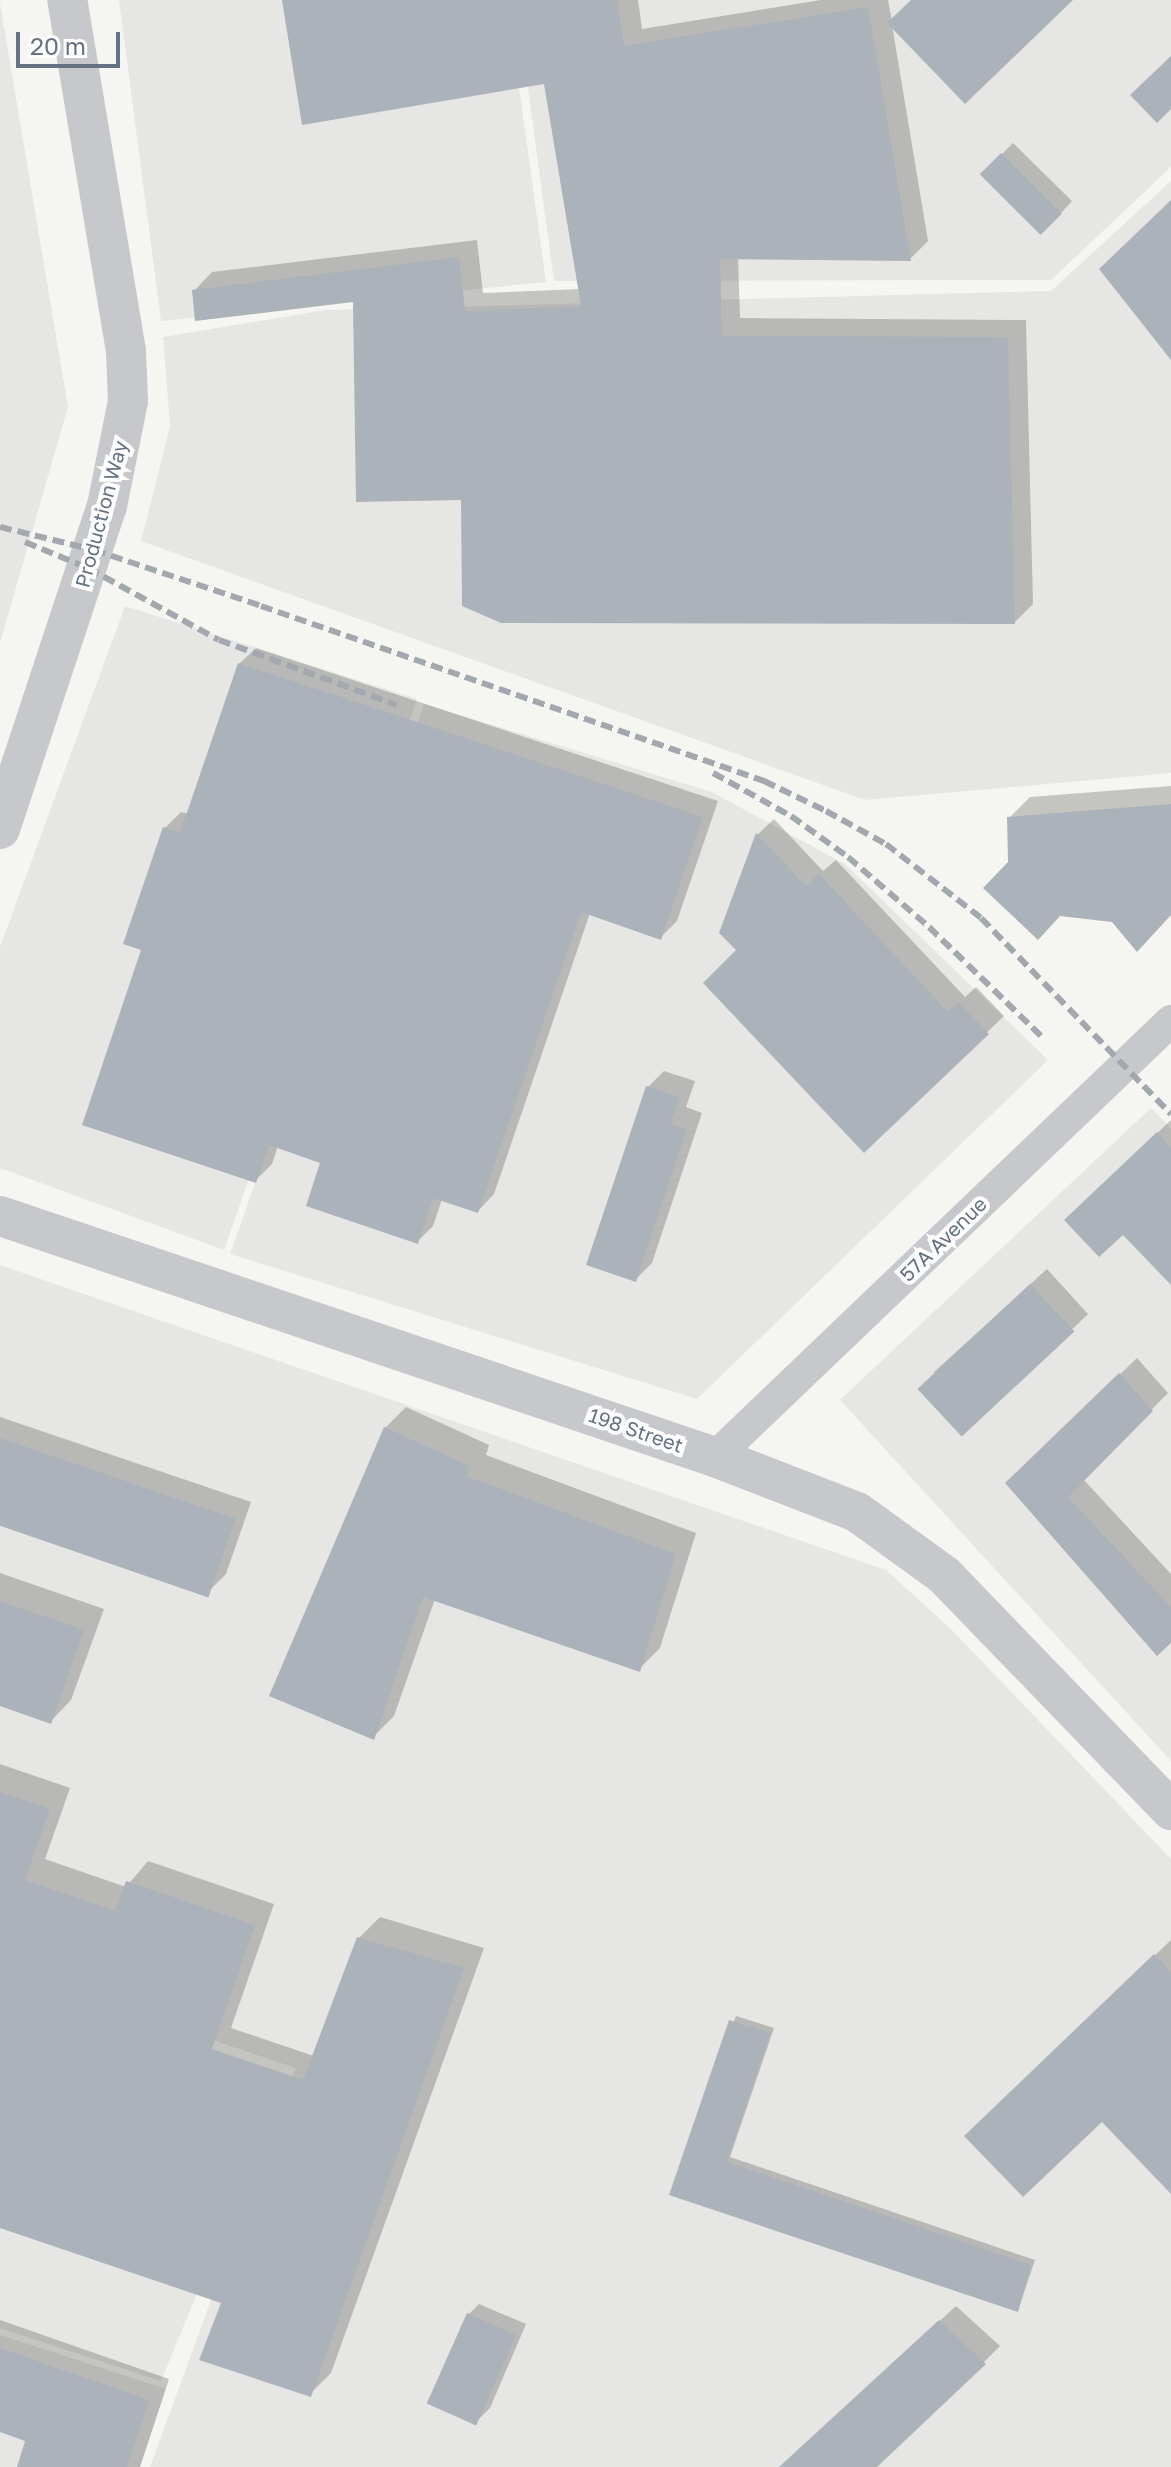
<!DOCTYPE html>
<html>
<head>
<meta charset="utf-8">
<style>
	body { margin:0 }
	#map { position:relative; width:1171px; height:2467px; overflow:hidden; background:#f5f6f2; font-family:"Golos Text",sans-serif }
	div>[style] { position:absolute }
	.built>* { inset:0; background:#e6e7e5 }
	.shadow>* { inset:0; background:#0003 }
	.building>* { inset:0; background:#abb2b9; transform-origin:0 0 }
	.minor>* { height:32px; margin:-16px; padding:0 16px; transform-origin:16px; border-radius:16px; background:#c6c8cc }
	.tertiary>* { height:40px; margin:-20px; padding:0 20px; transform-origin:20px; border-radius:20px; background:#c6c8cc }
	.rail>* { height:6px; margin-top:-3px; transform-origin:0; background:repeating-linear-gradient(90deg,#a3a8af 0 12px,transparent 0 18px) }
	span { translate:-50% -50%; white-space:nowrap; text-align:center; line-height:1.15; -webkit-text-stroke:8px #fff; paint-order:stroke }
	.street-label { font-size:20px; color:#647284 }
	.scale { position:absolute; left:16px; top:32px; width:104px; height:36px; box-sizing:border-box; border:4px solid #647284; border-top:0; padding-left:10px; font-size:24px; line-height:28px; white-space:nowrap; color:#647284; -webkit-text-stroke:6px #fff; paint-order:stroke }
</style>
</head>
<body>
<div id="map">
	<div class="built">
		<div style="clip-path:polygon(119px 0,507px 0,546px 282px,161px 321px)"></div>
		<div style="clip-path:polygon(516px 0,1171px 0,1171px 167px,1051px 280px,554px 281px)"></div>
		<div style="clip-path:polygon(0 3px,68px 407px,0 643px)"></div>
		<div style="clip-path:polygon(1171px 181px,1171px 773px,865px 800px,141px 541px,170px 426px,163px 337px,326px 310px,1051px 291px)"></div>
		<div style="clip-path:polygon(125px 606px,417px 699px,224px 1250px,0 1168px,0 947px)"></div>
		<div style="clip-path:polygon(424px 704px,712px 792px,845px 864px,1048px 1060px,697px 1399px,230px 1254px)"></div>
		<div style="clip-path:polygon(1151px 1108px,1171px 1128px,1171px 1761px,840px 1400px)"></div>
		<div style="clip-path:polygon(0 1265px,886px 1570px,951px 1629px,1171px 1859px,1171px 2467px,150px 2467px,296px 2068px,0 1969px)"></div>
		<div style="clip-path:polygon(0 1979px,287px 2075px,161px 2381px,0 2328px)"></div>
		<div style="clip-path:polygon(0 2335px,166px 2389px,140px 2467px,0 2467px)"></div>
	</div>
	<div class="shadow">
		<div style="clip-path:polygon(285px 0,638px 0,642px 29px,821px 0,888px 0,892px 21px,913px 0,1070px 0,892px 25px,928px 241px,910px 259px,738px 257px,740px 318px,1026px 320px,1033px 604px,1015px 622px,463px 498px,355px 299px,194px 291px,212px 272px,477px 240px,483px 293px,580px 289px,545px 82px)"></div>
		<div style="clip-path:polygon(1013px 143px,1072px 201px,1051px 224px,982px 174px)"></div>
		<div style="clip-path:polygon(256px 648px,718px 801px,677px 921px,660px 938px,590px 913px,494px 1194px,478px 1211px,442px 1199px,433px 1226px,417px 1242px,323px 1161px,278px 1146px,272px 1164px,256px 1180px,144px 949px,165px 828px,181px 812px,189px 814px,239px 664px)"></div>
		<div style="clip-path:polygon(1171px 786px,1171px 914px,1113px 920px,1010px 862px,1009px 818px,1030px 797px)"></div>
		<div style="clip-path:polygon(774px 819px,823px 871px,836px 860px,965px 997px,976px 987px,1004px 1016px,864px 1150px,739px 950px,721px 932px,758px 834px)"></div>
		<div style="clip-path:polygon(664px 1071px,695px 1081px,686px 1107px,702px 1113px,652px 1263px,636px 1279px,648px 1087px)"></div>
		<div style="clip-path:polygon(1171px 1120px,1171px 1282px,1123px 1232px,1084px 1203px)"></div>
		<div style="clip-path:polygon(1047px 1269px,1088px 1314px,963px 1435px,934px 1372px)"></div>
		<div style="clip-path:polygon(1137px 1358px,1168px 1393px,1083px 1479px,1171px 1574px,1171px 1641px,1007px 1483px)"></div>
		<div style="clip-path:polygon(406px 1407px,489px 1445px,486px 1455px,696px 1533px,660px 1648px,639px 1669px,435px 1599px,394px 1716px,373px 1737px,385px 1428px)"></div>
		<div style="clip-path:polygon(0 1417px,251px 1502px,226px 1574px,210px 1590px,0 1519px)"></div>
		<div style="clip-path:polygon(0 1573px,104px 1609px,71px 1700px,50px 1722px,0 1704px)"></div>
		<div style="clip-path:polygon(0 1764px,70px 1788px,45px 1859px,126px 1887px,148px 1861px,274px 1904px,231px 2028px,314px 2056px,359px 1938px,380px 1917px,484px 1948px,331px 2373px,310px 2394px,223px 2301px,0 2226px)"></div>
		<div style="clip-path:polygon(1171px 1940px,1171px 2183px,1102px 2119px,986px 2117px)"></div>
		<div style="clip-path:polygon(736px 2016px,774px 2028px,730px 2157px,1035px 2260px,1018px 2310px,671px 2193px)"></div>
		<div style="clip-path:polygon(479px 2304px,526px 2324px,490px 2408px,479px 2419px,469px 2314px)"></div>
		<div style="clip-path:polygon(956px 2306px,1000px 2346px,984px 2362px,874px 2467px,792px 2467px,803px 2446px)"></div>
		<div style="clip-path:polygon(0 2320px,169px 2379px,140px 2467px,19px 2467px,27px 2440px,0 2430px)"></div>
	</div>
	<div class="building">
		<div style="clip-path:polygon(282px 0,617px 0,624px 46px,868px 7px,911px 261px,720px 259px,722px 336px,1008px 337px,1015px 624px,501px 623px,462px 606px,461px 500px,356px 502px,353px 302px,195px 321px,192px 290px,459px 257px,465px 311px,581px 306px,544px 84px,302px 125px)"></div>
		<div style="clip-path:polygon(911px 0,1073px 0,965px 104px,887px 23px)"></div>
		<div style="clip-path:polygon(1171px 56px,1171px 109px,1157px 123px,1130px 95px)"></div>
		<div style="left:1001px;top:153px;width:86px;height:30px;rotate:45deg"></div>
		<div style="clip-path:polygon(1171px 200px,1171px 360px,1099px 269px)"></div>
		<div style="clip-path:polygon(238px 663px,703px 817px,661px 940px,581px 912px,478px 1213px,433px 1198px,418px 1244px,306px 1206px,320px 1163px,269px 1145px,256px 1183px,82px 1125px,141px 950px,123px 944px,163px 827px,180px 833px)"></div>
		<div style="clip-path:polygon(1171px 804px,1171px 915px,1137px 952px,1112px 922px,1060px 916px,1038px 940px,983px 888px,1008px 862px,1007px 817px)"></div>
		<div style="clip-path:polygon(756px 833px,806px 886px,819px 874px,948px 1012px,959px 1002px,989px 1034px,864px 1153px,703px 983px,736px 950px,719px 933px)"></div>
		<div style="clip-path:polygon(646px 1086px,680px 1097px,671px 1124px,687px 1129px,636px 1282px,586px 1265px)"></div>
		<div style="clip-path:polygon(1157px 1132px,1171px 1147px,1171px 1285px,1123px 1235px,1099px 1257px,1064px 1220px)"></div>
		<div style="left:1030px;top:1284px;width:65px;height:154px;rotate:47deg"></div>
		<div style="clip-path:polygon(1119px 1373px,1153px 1411px,1068px 1497px,1171px 1607px,1171px 1643px,1157px 1656px,1005px 1483px)"></div>
		<div style="clip-path:polygon(384px 1427px,469px 1466px,466px 1476px,676px 1554px,640px 1672px,423px 1597px,374px 1740px,269px 1696px)"></div>
		<div style="left:0;top:1438px;width:249px;height:83px;rotate:19deg"></div>
		<div style="clip-path:polygon(0 1601px,84px 1630px,51px 1724px,0 1706px)"></div>
		<div style="clip-path:polygon(0 1792px,50px 1809px,25px 1880px,115px 1911px,126px 1881px,255px 1925px,212px 2049px,303px 2080px,357px 1937px,464px 1968px,311px 2397px,199px 2360px,221px 2303px,0 2228px)"></div>
		<div style="clip-path:polygon(1154px 1954px,1171px 1972px,1171px 2194px,1102px 2122px,1023px 2197px,964px 2136px)"></div>
		<div style="clip-path:polygon(729px 2020px,770px 2033px,727px 2162px,1031px 2265px,1018px 2312px,669px 2195px)"></div>
		<div style="left:467px;top:2313px;width:54px;height:99px;rotate:24deg"></div>
		<div style="clip-path:polygon(939px 2320px,986px 2364px,877px 2467px,779px 2467px)"></div>
		<div style="clip-path:polygon(0 2348px,149px 2400px,127px 2467px,17px 2467px,25px 2441px,0 2432px)"></div>
	</div>
	<div class="minor">
		<div style="left:715px;top:1457px;width:631px;rotate:-43.72deg"></div>
	</div>
	<div class="tertiary">
		<div style="left:0;top:829px;width:340px;rotate:-71.7deg"></div>
		<div style="left:107px;top:506px;width:107px;rotate:-78.7deg"></div>
		<div style="left:128px;top:401px;width:50px;rotate:-92.3deg"></div>
		<div style="left:126px;top:351px;width:356px;rotate:-99.5deg"></div>
		<div style="left:0;top:1216px;width:755px;rotate:18.63deg"></div>
		<div style="left:715px;top:1457px;width:152px;rotate:21.2deg"></div>
		<div style="left:857px;top:1512px;width:107px;rotate:35.9deg"></div>
		<div style="left:944px;top:1575px;width:327px;rotate:46deg"></div>
	</div>
	<div class="rail">
		<div style="left:0;top:527px;width:97px;rotate:13.7deg"></div>
		<div style="left:94px;top:550px;width:176px;rotate:18.5deg"></div>
		<div style="left:261px;top:606px;width:533px;rotate:19.18deg"></div>
		<div style="left:764px;top:781px;width:69px;rotate:25.8deg"></div>
		<div style="left:826px;top:811px;width:68px;rotate:28.8deg"></div>
		<div style="left:886px;top:844px;width:120px;rotate:37.9deg"></div>
		<div style="left:981px;top:918px;width:273px;rotate:45.9deg"></div>
		<div style="left:25px;top:542px;width:68px;rotate:22.4deg"></div>
		<div style="left:88px;top:568px;width:149px;rotate:28.8deg"></div>
		<div style="left:219px;top:640px;width:189px;rotate:20.1deg"></div>
		<div style="left:713px;top:773px;width:89px;rotate:28.9deg"></div>
		<div style="left:791px;top:816px;width:70px;rotate:35.7deg"></div>
		<div style="left:848px;top:857px;width:107px;rotate:40.8deg"></div>
		<div style="left:929px;top:927px;width:161px;rotate:44.2deg"></div>
	</div>
	<div class="street-label">
		<span style="left:101px;top:514px;rotate:-75deg">Production Way</span>
		<span style="left:943px;top:1239px;rotate:-44deg">57A Avenue</span>
		<span style="left:636px;top:1430px;rotate:19deg">198 Street</span>
	</div>
	<div class="scale">20 m</div>
</div>
</body>
</html>
